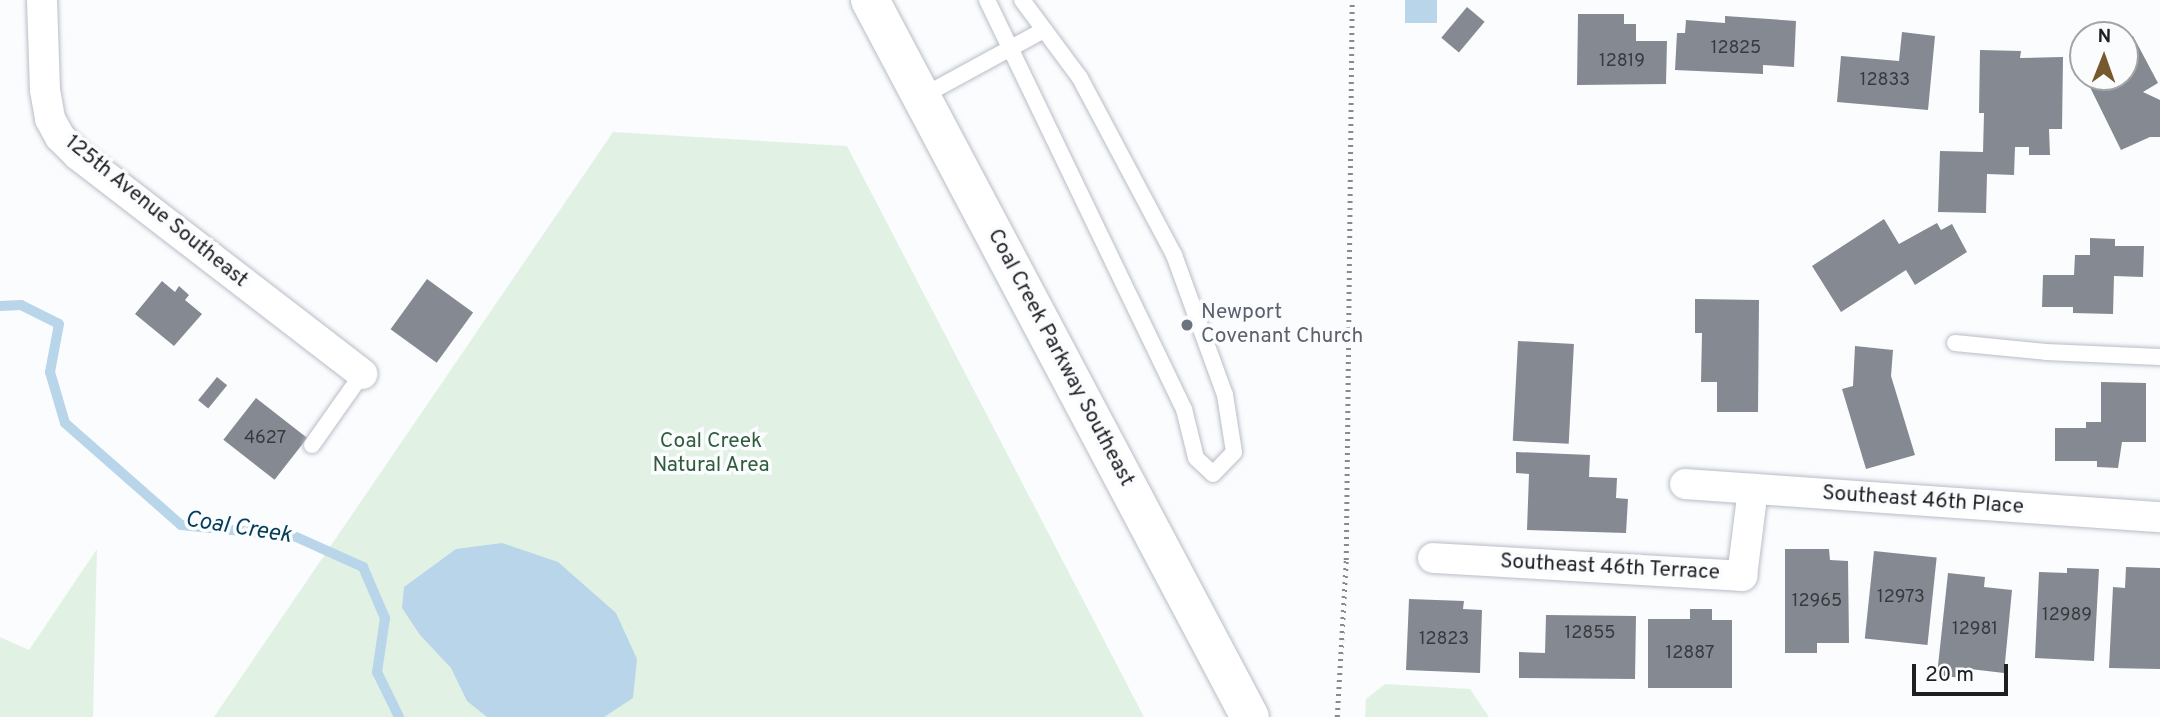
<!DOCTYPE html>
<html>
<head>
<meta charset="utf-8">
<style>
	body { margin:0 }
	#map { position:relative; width:2160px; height:717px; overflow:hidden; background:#fbfcfe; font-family:Overpass,sans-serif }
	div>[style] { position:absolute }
	.green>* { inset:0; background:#e1f2e5 }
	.water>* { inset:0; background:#b8d5e9; transform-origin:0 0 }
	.stream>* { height:10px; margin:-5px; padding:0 5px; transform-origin:5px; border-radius:5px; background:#b8d5e9 }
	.building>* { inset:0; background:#848992; transform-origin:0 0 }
	.path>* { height:4.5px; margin-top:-2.25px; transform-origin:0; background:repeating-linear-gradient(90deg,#88898c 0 2px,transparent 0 7px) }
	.roads { filter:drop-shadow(0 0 2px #b8bdc7) drop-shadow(0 0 2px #b8bdc7) }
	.service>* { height:16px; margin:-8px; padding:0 8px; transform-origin:8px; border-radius:8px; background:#fff }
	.minor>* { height:30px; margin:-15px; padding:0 15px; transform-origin:15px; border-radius:15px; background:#fff }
	.primary>* { height:38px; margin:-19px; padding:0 19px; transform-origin:19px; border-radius:19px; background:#fff }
	.dots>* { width:19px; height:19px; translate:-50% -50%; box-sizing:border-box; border:4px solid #fbfcfe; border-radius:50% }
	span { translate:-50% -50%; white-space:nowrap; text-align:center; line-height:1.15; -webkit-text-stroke:7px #fbfcfe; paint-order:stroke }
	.number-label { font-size:18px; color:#383a3f }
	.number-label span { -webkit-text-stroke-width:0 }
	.street-label { font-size:21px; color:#1e1f23 }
	.worship-label { font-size:21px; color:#5b616d }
	.left { translate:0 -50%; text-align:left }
	.park-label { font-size:21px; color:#2f5c3d }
	.water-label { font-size:23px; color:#053d59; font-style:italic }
	.north { position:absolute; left:2069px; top:21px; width:70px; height:70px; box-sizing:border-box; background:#fbfcfe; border:2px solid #a3a4a6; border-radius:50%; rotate:1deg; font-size:19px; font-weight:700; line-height:28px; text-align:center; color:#1e1f23 }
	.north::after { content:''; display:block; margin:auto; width:24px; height:32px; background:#78592e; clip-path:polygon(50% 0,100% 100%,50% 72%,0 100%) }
	.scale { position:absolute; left:1912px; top:664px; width:96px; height:32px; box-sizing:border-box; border:4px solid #1e1f23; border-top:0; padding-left:9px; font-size:21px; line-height:24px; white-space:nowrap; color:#1e1f23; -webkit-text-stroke:5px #fbfcfe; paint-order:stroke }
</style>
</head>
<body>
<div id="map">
	<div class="green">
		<div style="clip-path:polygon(613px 132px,847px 146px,1144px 717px,214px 717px)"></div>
		<div style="clip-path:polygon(97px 549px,93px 717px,0 717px,0 637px,29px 650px)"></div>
		<div style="clip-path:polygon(1385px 684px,1470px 689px,1489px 717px,1365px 717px,1366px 699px)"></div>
	</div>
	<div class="water">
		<div style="left:1405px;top:0;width:32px;height:23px"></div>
		<div style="clip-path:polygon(502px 543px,558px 562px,616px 613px,637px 659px,633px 698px,604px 717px,487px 717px,467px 701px,451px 668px,420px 635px,402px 608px,404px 587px,456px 549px)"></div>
	</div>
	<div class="stream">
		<div style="left:0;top:306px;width:21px;rotate:-3deg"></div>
		<div style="left:21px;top:305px;width:42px;rotate:26.6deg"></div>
		<div style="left:59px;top:324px;width:49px;rotate:100.6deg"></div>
		<div style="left:50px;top:372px;width:53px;rotate:73.6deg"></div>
		<div style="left:65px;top:423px;width:154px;rotate:41.3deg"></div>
		<div style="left:181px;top:525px;width:114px;rotate:5.6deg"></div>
		<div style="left:294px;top:536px;width:76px;rotate:24.2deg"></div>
		<div style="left:363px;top:567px;width:56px;rotate:66.7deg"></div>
		<div style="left:385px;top:618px;width:55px;rotate:98.4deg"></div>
		<div style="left:377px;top:672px;width:50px;rotate:63.9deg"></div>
	</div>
	<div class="building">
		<div style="left:1467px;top:7px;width:23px;height:40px;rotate:40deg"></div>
		<div style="clip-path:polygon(1578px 14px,1624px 14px,1624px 24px,1636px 24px,1636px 41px,1667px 41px,1666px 84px,1577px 85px)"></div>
		<div style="clip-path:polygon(1725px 16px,1796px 21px,1794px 67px,1763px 65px,1763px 74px,1675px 70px,1677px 33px,1685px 33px,1686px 20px,1725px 23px)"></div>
		<div style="clip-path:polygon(1902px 32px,1935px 36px,1928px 110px,1837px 102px,1841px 56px,1899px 61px)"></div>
		<div style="clip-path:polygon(2133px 36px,2158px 83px,2143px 92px,2160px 100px,2160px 137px,2150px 137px,2121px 150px,2085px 77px,2125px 77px,2125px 40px)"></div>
		<div style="clip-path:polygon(1980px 50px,2021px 51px,2020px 58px,2063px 57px,2062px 129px,2049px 129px,2050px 155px,2029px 155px,2029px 147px,2015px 147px,2014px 175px,1987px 174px,1986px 213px,1938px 212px,1940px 151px,1983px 152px,1984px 113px,1979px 113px)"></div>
		<div style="clip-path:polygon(1884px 219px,1899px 244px,1937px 223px,1941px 230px,1952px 224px,1967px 252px,1915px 285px,1906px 270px,1841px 312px,1812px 266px)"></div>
		<div style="clip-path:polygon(2090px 238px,2115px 239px,2115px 246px,2144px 246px,2143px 277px,2114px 276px,2113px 314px,2073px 313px,2073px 307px,2042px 307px,2043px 275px,2074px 275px,2075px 255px,2090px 255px)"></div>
		<div style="left:427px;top:279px;width:57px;height:62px;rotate:36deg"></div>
		<div style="clip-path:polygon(162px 281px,175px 292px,179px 286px,189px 295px,185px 300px,202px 314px,174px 346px,135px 314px)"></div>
		<div style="clip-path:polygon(1695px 299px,1759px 300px,1758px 412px,1717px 412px,1717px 382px,1701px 382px,1702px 333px,1695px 333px)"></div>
		<div style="left:1518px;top:341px;width:56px;height:100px;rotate:3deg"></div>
		<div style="clip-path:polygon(1855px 346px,1893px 350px,1891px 376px,1915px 455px,1866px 469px,1842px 389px,1853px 386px)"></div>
		<div style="left:217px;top:377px;width:13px;height:30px;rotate:39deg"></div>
		<div style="clip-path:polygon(2101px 382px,2146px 383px,2146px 442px,2122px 442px,2118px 468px,2097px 467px,2097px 461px,2055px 461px,2055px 428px,2086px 428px,2086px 422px,2101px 422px)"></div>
		<div style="left:256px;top:398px;width:65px;height:53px;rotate:38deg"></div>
		<div style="clip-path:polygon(1516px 452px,1590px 455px,1589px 477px,1617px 478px,1616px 498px,1628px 499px,1626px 533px,1527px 530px,1529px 474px,1516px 473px)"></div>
		<div style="clip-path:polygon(1785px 549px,1829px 549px,1830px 560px,1848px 561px,1849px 643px,1817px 643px,1817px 653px,1785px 653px)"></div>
		<div style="left:1874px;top:551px;width:63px;height:88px;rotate:6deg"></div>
		<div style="clip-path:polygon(2126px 567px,2160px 568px,2160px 669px,2109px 668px,2113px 587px,2125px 588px)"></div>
		<div style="clip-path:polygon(2067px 568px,2099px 569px,2094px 661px,2035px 658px,2039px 572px,2067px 573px)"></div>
		<div style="clip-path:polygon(1948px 573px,1985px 577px,1984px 587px,2012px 590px,2004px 673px,1970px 669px,1969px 679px,1937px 675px)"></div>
		<div style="clip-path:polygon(1409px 599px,1464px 601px,1463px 609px,1482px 610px,1480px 673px,1406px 670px)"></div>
		<div style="clip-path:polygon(1690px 609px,1712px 609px,1712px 620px,1732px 620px,1732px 688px,1648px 688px,1648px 619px,1690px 619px)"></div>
		<div style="clip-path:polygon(1546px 615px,1636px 616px,1635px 679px,1519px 678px,1519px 652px,1545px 653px)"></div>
	</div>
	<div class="path">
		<div style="left:1337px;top:717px;width:157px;rotate:-86.7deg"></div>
		<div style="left:1346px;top:560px;width:560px;rotate:-89.39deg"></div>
	</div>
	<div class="roads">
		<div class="service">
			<div style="left:987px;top:0;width:454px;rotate:64.3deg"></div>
			<div style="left:1184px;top:409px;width:50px;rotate:76.2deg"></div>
			<div style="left:1196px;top:458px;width:23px;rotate:43deg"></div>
			<div style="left:1213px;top:474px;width:30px;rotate:-46deg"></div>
			<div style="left:1234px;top:452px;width:58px;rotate:-99deg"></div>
			<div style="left:1225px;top:395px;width:149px;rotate:-110deg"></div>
			<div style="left:1174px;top:255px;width:200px;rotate:-118deg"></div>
			<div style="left:1080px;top:78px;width:97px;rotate:-126.6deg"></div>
			<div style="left:921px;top:97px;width:140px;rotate:-28.6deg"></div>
			<div style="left:1955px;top:343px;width:91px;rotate:5.6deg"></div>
			<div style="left:2046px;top:352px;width:114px;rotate:2.5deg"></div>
			<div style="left:312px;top:445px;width:87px;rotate:-54.8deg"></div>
		</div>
		<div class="minor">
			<div style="left:42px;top:0;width:90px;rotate:88.1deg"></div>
			<div style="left:45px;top:90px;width:29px;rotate:80deg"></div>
			<div style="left:50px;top:119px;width:21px;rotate:61deg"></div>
			<div style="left:60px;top:137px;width:25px;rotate:45deg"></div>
			<div style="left:78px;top:155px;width:359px;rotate:37.6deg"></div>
			<div style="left:1685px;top:484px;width:476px;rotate:4deg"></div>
			<div style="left:1433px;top:558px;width:310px;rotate:3.3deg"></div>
			<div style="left:1742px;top:576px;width:88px;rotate:-82.8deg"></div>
		</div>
		<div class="primary">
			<div style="left:870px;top:0;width:811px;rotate:62.08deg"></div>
		</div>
	</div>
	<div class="dots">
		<div style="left:1187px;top:325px;background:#6b7280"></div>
	</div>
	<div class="number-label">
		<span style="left:1736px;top:49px">12825</span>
		<span style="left:1622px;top:62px">12819</span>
		<span style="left:1885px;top:81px">12833</span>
		<span style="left:265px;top:439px">4627</span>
		<span style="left:1901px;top:598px">12973</span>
		<span style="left:1817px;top:602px">12965</span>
		<span style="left:2067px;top:616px">12989</span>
		<span style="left:1975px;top:630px">12981</span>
		<span style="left:1590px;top:634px">12855</span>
		<span style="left:1444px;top:640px">12823</span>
		<span style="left:1690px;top:654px">12887</span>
	</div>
	<div class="street-label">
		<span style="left:156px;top:212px;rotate:39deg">125th Avenue Southeast</span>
		<span style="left:1060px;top:358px;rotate:62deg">Coal Creek Parkway Southeast</span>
		<span style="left:1923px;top:501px;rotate:4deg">Southeast 46th Place</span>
		<span style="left:1610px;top:568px;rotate:3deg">Southeast 46th Terrace</span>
	</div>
	<div class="worship-label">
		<span class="left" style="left:1201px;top:325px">Newport<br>Covenant Church</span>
	</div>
	<div class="park-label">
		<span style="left:711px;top:454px">Coal Creek<br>Natural Area</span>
	</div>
	<div class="water-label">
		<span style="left:238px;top:529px;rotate:9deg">Coal Creek</span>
	</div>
	<div class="north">N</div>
	<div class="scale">20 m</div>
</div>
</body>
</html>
